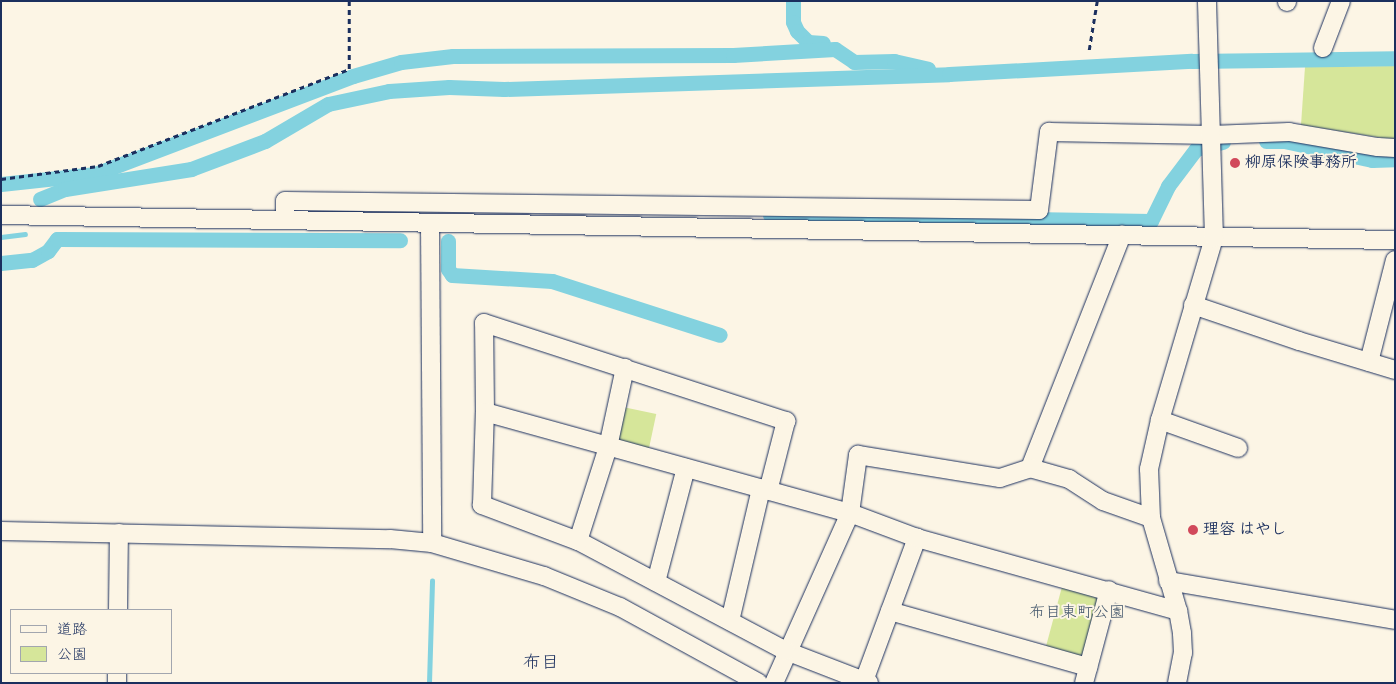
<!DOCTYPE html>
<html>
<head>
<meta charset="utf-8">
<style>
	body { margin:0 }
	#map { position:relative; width:1396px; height:684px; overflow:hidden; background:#fcf5e5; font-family:"Indie Flower","Klee One",sans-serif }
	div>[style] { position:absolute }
	.green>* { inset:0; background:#d6e69a; transform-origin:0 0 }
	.stream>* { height:4.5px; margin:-2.25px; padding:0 2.25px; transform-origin:2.25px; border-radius:2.25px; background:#83d2df }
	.canal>* { height:15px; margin:-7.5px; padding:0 7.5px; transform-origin:7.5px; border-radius:7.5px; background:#83d2df }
	.path>* { height:2.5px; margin-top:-1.25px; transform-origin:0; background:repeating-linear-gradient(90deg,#1b2f5e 0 5px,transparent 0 9px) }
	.roads { filter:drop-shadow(0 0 1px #1b2f5e) drop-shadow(0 0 1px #1b2f5e) }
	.minor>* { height:18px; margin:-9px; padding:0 9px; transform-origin:9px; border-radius:9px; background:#fcf5e5 }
	.dots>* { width:14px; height:14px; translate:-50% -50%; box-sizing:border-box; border:2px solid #fcf5e5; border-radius:50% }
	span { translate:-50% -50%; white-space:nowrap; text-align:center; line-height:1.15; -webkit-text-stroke:4px #fcf5e5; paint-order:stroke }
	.poi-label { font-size:16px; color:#1b2f5e; font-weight:700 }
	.left { translate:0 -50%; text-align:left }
	.park-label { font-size:16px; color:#40546a }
	.neighbourhood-label { font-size:18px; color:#1b2f5e }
	.frame { position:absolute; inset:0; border:2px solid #1b2f5e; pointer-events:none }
	.legend { position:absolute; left:10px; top:609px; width:162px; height:65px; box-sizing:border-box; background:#fcf5e5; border:1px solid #a2a6af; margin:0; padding:6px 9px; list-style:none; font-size:15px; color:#1b2f5e }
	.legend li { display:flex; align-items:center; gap:10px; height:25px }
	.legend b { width:25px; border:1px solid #a2a6af }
</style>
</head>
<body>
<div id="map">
	<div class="green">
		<div style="clip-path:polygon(1395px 66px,1395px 140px,1301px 125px,1305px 67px)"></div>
		<div style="left:623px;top:407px;width:34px;height:37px;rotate:12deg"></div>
		<div style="left:1063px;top:583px;width:41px;height:70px;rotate:15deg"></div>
	</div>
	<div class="stream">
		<div style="left:1px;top:237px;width:24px;rotate:-7deg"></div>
		<div style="left:429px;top:683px;width:102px;rotate:-88.3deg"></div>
	</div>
	<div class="canal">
		<div style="left:793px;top:1px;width:21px;rotate:90deg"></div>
		<div style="left:793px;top:22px;width:10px;rotate:66deg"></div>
		<div style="left:797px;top:31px;width:16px;rotate:45deg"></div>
		<div style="left:808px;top:42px;width:15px;rotate:4deg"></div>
		<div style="left:1266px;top:141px;width:18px"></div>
		<div style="left:1284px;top:141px;width:90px;rotate:12.2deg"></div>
		<div style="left:1372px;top:160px;width:23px;rotate:-2deg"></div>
		<div style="left:1px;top:184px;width:95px;rotate:-6.1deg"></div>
		<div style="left:95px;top:174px;width:276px;rotate:-20.8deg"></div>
		<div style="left:353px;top:76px;width:50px;rotate:-16.3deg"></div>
		<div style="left:401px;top:62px;width:52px;rotate:-6.6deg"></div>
		<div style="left:453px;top:56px;width:280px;rotate:-0.2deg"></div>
		<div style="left:733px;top:55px;width:102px;rotate:-3.4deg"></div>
		<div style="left:835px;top:49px;width:23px;rotate:34deg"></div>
		<div style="left:854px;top:62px;width:40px;rotate:-1.4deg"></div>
		<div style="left:894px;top:61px;width:35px;rotate:13deg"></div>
		<div style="left:40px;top:199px;width:27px;rotate:-22deg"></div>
		<div style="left:65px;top:189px;width:128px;rotate:-9deg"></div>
		<div style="left:191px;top:169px;width:79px;rotate:-20.7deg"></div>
		<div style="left:265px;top:141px;width:73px;rotate:-30.4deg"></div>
		<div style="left:328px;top:104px;width:62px;rotate:-12deg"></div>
		<div style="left:389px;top:91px;width:60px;rotate:-3.8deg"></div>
		<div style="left:449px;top:87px;width:55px;rotate:2.1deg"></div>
		<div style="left:504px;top:89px;width:445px;rotate:-1.9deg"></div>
		<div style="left:949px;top:74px;width:243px;rotate:-3.1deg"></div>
		<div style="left:1192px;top:61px;width:203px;rotate:-0.8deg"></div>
		<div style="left:770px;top:215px;width:381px;rotate:0.9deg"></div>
		<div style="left:1151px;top:221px;width:39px;rotate:-64deg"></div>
		<div style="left:1168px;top:186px;width:46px;rotate:-52.9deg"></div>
		<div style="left:1196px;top:149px;width:28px;rotate:-15deg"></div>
		<div style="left:448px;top:241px;width:28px;rotate:90deg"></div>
		<div style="left:448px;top:269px;width:7px;rotate:56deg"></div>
		<div style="left:452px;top:275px;width:100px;rotate:3.4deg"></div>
		<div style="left:552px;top:281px;width:176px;rotate:17.8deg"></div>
		<div style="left:1px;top:263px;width:31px;rotate:-6deg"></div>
		<div style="left:32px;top:260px;width:18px;rotate:-29deg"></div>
		<div style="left:48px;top:251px;width:15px;rotate:-53deg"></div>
		<div style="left:57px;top:239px;width:343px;rotate:0.2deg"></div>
	</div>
	<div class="path">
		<div style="left:1089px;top:50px;width:50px;rotate:-80.7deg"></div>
		<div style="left:1px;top:179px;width:98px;rotate:-7.6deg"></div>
		<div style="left:98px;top:166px;width:269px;rotate:-21.1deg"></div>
		<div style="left:349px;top:69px;width:68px;rotate:-90deg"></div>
	</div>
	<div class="roads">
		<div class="minor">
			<div style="left:1287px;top:2px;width:1px;rotate:-90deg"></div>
			<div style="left:1323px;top:48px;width:50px;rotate:-69deg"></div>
			<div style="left:1px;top:215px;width:1394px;rotate:1.03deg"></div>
			<div style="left:285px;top:220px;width:19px;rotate:-90deg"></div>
			<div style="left:285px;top:201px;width:754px;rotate:0.68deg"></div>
			<div style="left:1039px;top:210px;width:79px;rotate:-82.7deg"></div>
			<div style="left:1049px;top:132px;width:162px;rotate:1.1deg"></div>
			<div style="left:1211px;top:135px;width:78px;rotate:-2.2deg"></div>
			<div style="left:1289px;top:132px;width:90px;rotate:9.6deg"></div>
			<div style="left:1378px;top:147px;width:17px;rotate:3deg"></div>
			<div style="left:430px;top:223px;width:320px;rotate:89.6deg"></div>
			<div style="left:1193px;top:305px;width:112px;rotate:18.8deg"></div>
			<div style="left:1299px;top:341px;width:100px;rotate:16.8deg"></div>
			<div style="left:1369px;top:362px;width:105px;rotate:-75.7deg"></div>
			<div style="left:485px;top:412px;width:89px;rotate:-90.6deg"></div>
			<div style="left:484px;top:323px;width:318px;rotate:18deg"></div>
			<div style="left:786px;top:421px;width:72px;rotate:104.4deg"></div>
			<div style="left:1160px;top:420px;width:83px;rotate:19.7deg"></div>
			<div style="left:1030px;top:468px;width:251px;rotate:-68.5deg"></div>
			<div style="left:1px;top:531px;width:389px;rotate:1.2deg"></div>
			<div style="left:390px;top:539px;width:42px;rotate:5.4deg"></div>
			<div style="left:432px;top:543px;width:117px;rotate:16.4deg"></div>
			<div style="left:544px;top:576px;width:82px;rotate:22.2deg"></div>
			<div style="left:620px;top:607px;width:158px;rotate:28.7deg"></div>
			<div style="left:578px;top:541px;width:99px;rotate:-72.3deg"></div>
			<div style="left:608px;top:447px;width:81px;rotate:-77.9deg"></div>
			<div style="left:1168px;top:581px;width:230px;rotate:9.7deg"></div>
			<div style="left:656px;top:582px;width:118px;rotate:-75.3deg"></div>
			<div style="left:118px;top:610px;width:77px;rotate:-89.3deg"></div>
			<div style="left:890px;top:611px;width:206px;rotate:15.8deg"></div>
			<div style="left:730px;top:621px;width:136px;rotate:-76.8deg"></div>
			<div style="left:864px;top:681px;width:153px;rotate:-69.7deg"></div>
			<div style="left:117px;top:683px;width:10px;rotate:-90deg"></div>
			<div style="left:774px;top:683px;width:186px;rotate:-65.9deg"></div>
			<div style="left:850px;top:513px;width:59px;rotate:-82.1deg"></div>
			<div style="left:858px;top:455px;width:144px;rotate:9.2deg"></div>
			<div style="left:1000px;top:478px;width:32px;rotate:-18deg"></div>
			<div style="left:1030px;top:468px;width:41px;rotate:15.8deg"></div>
			<div style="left:1069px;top:479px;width:40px;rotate:32.9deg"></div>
			<div style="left:1103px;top:501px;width:51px;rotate:19.5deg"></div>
			<div style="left:869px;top:683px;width:89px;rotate:-158.9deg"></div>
			<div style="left:786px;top:651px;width:235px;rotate:-152.1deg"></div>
			<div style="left:578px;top:541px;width:103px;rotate:-159.4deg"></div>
			<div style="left:482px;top:505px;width:93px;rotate:-88.2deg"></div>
			<div style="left:485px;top:412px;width:379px;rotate:15.5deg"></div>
			<div style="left:850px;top:513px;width:72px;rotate:20.5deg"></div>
			<div style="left:917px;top:538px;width:271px;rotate:15.6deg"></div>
			<div style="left:1084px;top:683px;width:96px;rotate:-75deg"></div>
			<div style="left:1177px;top:683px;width:31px;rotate:-79deg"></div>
			<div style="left:1183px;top:653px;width:20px;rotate:-93deg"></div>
			<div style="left:1182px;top:633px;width:22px;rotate:-100deg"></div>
			<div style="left:1178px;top:611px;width:97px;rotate:-106.2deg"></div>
			<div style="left:1151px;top:518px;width:49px;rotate:-92.3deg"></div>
			<div style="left:1149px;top:469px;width:50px;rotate:-77.3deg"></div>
			<div style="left:1160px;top:420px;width:190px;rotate:-73.5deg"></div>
			<div style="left:1214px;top:238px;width:237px;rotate:-91.7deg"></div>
		</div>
	</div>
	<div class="dots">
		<div style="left:1235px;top:163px;background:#d1495b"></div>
		<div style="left:1193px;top:530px;background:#d1495b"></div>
	</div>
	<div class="poi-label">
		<span class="left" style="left:1245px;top:163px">柳原保険事務所</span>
		<span class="left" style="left:1203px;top:530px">理容 はやし</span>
	</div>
	<div class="park-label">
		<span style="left:1077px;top:613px">布目東町公園</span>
	</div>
	<div class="neighbourhood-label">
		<span style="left:541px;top:664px">布目</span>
	</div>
	<div class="frame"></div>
	<ul class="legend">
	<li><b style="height:6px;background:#fcf5e5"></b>道路</li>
	<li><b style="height:14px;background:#d6e69a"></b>公園</li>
	</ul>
</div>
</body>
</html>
